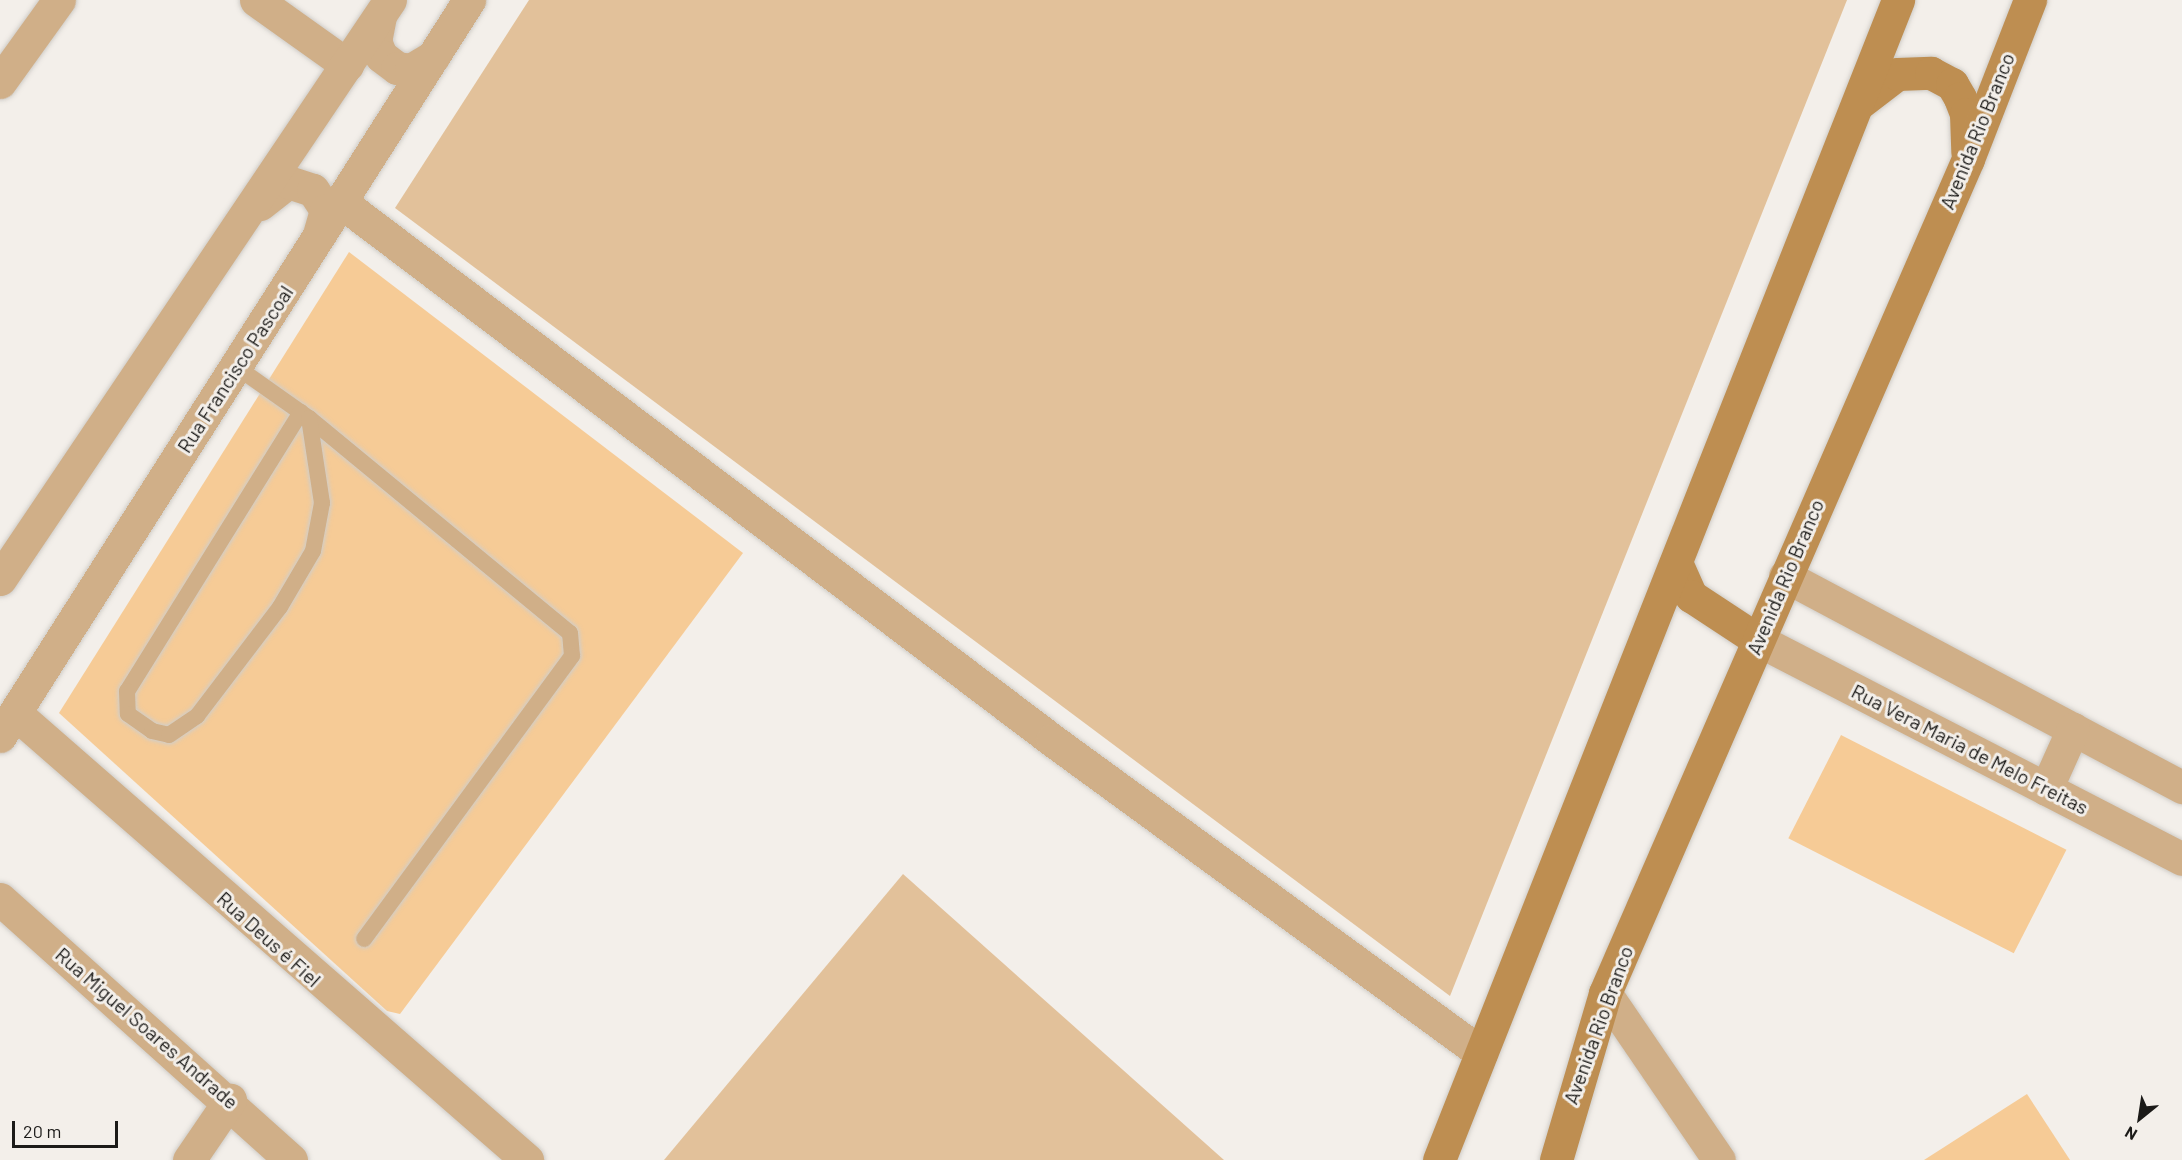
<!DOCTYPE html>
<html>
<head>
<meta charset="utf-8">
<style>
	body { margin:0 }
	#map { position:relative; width:2182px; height:1160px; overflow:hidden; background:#f3efea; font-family:Barlow,sans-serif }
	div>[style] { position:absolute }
	.green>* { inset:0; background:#e2c19a }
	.building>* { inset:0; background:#f6cb96; transform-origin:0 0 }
	.roads { filter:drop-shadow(0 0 2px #d0cdc8) drop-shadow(0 0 2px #d0cdc8) }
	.lane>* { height:16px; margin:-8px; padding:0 8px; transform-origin:8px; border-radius:8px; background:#d0af88 }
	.street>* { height:33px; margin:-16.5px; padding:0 16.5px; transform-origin:16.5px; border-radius:16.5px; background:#d0af88 }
	.secondary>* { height:33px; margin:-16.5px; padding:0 16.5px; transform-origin:16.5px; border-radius:16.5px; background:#be8e51 }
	span { translate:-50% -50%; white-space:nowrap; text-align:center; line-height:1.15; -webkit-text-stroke:6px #f3efea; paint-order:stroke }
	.street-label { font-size:20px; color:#1b1a18 }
	.north { position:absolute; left:2110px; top:1088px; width:60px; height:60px; -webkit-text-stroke:4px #f3efea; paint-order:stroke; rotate:210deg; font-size:16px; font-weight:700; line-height:24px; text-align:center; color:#1b1a18 }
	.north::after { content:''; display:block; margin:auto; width:21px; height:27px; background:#1b1a18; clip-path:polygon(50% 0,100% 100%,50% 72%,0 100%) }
	.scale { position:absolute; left:12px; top:1121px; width:106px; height:27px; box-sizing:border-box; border:3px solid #1b1a18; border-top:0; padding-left:8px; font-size:18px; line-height:21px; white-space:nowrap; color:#1b1a18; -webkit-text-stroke:4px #f3efea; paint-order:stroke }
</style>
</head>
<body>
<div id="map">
	<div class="green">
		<div style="clip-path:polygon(529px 0,1847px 0,1450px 996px,395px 208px)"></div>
		<div style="clip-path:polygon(903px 874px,1224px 1160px,664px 1160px)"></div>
	</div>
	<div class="building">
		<div style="clip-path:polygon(349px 252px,743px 553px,400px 1014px,387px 1011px,59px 713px)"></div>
		<div style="left:1841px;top:735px;width:253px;height:116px;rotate:27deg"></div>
		<div style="clip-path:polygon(2027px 1094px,2070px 1160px,1924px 1160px)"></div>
	</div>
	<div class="roads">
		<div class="lane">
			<div style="left:238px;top:368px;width:87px;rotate:35.2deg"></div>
			<div style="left:309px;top:418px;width:338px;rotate:39.5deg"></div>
			<div style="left:570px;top:633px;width:23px;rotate:85deg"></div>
			<div style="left:572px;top:656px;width:351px;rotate:126.3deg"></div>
			<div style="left:301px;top:412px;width:329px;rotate:121.9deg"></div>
			<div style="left:127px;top:691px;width:23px;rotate:88deg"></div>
			<div style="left:128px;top:714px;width:29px;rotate:35deg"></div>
			<div style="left:152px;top:731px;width:17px;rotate:13deg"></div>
			<div style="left:169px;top:735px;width:34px;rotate:-34deg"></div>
			<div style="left:197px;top:716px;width:137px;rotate:-52.7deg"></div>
			<div style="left:280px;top:607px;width:65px;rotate:-59.5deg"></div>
			<div style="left:313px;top:551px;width:49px;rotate:-79.4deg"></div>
			<div style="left:322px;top:503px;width:86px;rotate:-98.7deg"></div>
		</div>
		<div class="street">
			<div style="left:256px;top:0;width:112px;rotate:35.5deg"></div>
			<div style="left:380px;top:16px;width:25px;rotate:101deg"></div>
			<div style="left:375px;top:41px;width:16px;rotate:68deg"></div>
			<div style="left:381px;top:56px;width:20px;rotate:37deg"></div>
			<div style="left:397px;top:68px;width:14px;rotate:8deg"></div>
			<div style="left:411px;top:70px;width:26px;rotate:-31deg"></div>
			<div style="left:0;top:82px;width:101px;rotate:-54.3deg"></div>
			<div style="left:341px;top:202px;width:892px;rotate:37.11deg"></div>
			<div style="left:1052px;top:740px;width:531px;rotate:36.11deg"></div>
			<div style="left:260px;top:204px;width:36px;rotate:-38deg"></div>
			<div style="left:288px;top:182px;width:26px;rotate:18deg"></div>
			<div style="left:313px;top:190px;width:24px;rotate:57deg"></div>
			<div style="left:326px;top:210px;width:26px;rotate:106deg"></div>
			<div style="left:1785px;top:576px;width:450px;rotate:28deg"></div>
			<div style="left:0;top:579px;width:698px;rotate:-56.04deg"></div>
			<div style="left:1758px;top:640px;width:477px;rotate:27.3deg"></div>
			<div style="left:15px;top:713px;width:680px;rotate:41.12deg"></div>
			<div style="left:0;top:736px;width:873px;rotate:-57.49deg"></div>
			<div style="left:2046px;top:789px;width:66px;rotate:-65.8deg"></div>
			<div style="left:0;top:899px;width:391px;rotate:41.9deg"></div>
			<div style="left:1605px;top:993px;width:202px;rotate:55.7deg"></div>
			<div style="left:189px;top:1160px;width:73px;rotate:-55.7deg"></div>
		</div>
		<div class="secondary">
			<div style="left:1858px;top:104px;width:49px;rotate:-37.6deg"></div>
			<div style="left:1897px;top:74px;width:34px;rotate:-2deg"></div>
			<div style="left:1931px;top:73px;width:24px;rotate:28deg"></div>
			<div style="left:1952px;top:84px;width:16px;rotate:60deg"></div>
			<div style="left:1960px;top:98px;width:17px;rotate:69deg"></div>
			<div style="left:1966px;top:114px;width:38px;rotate:88deg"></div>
			<div style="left:1678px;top:567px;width:32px;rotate:66deg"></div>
			<div style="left:1691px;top:596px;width:80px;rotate:33.3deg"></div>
			<div style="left:1439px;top:1160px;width:1248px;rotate:-68.41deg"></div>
			<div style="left:1556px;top:1160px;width:174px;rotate:-73.6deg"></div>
			<div style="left:1605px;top:993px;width:910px;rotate:-66.48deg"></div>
			<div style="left:1968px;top:159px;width:171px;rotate:-68.7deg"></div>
		</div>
	</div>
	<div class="street-label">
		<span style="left:1977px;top:131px;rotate:-68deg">Avenida Rio Branco</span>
		<span style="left:235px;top:369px;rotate:-57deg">Rua Francisco Pascoal</span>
		<span style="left:1785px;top:577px;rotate:-67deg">Avenida Rio Branco</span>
		<span style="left:1970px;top:749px;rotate:27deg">Rua Vera Maria de Melo Freitas</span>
		<span style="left:269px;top:939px;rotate:42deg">Rua Deus é Fiel</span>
		<span style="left:1598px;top:1025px;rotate:-70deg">Avenida Rio Branco</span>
		<span style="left:147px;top:1028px;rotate:41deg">Rua Miguel Soares Andrade</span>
	</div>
	<div class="north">N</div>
	<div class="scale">20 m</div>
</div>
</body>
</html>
